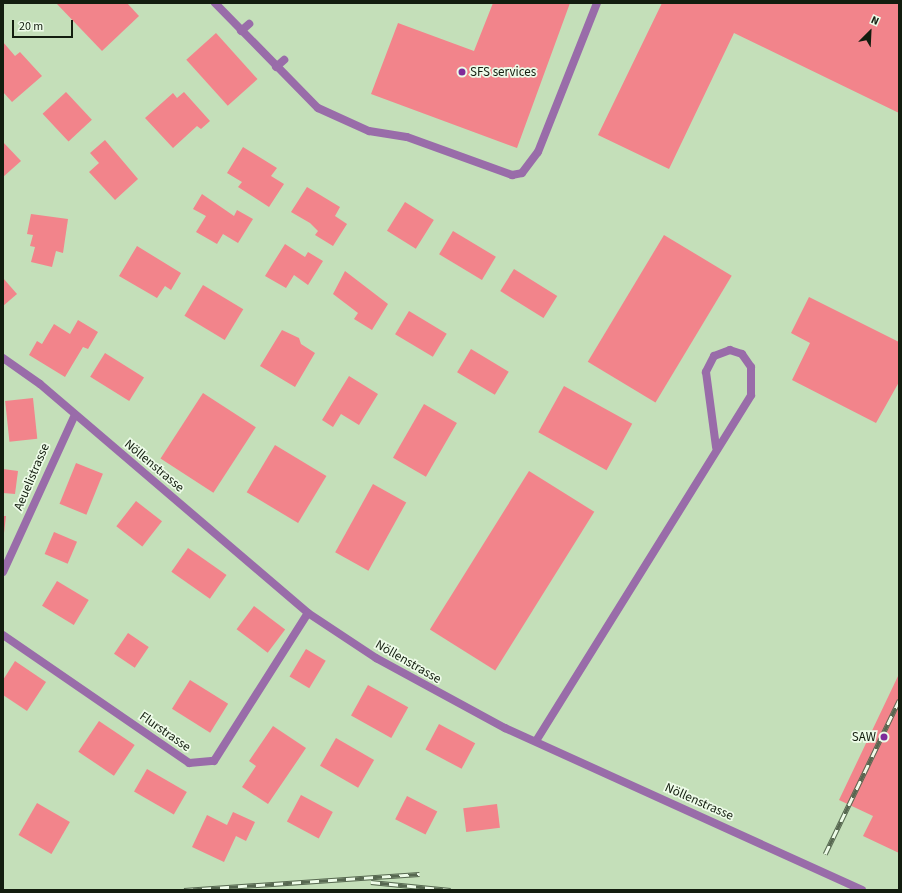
<!DOCTYPE html>
<html>
<head>
<meta charset="utf-8">
<style>
	body { margin:0 }
	#map { position:relative; width:902px; height:893px; overflow:hidden; background:#c4dfb9; font-family:"Source Sans 3",sans-serif }
	div>[style] { position:absolute }
	.building>* { inset:0; background:#f2848b; transform-origin:0 0 }
	.lane>* { height:8px; margin:-4px; padding:0 4px; transform-origin:4px; border-radius:4px; background:#996ca9 }
	.street>* { height:8px; margin:-4px; padding:0 4px; transform-origin:4px; border-radius:4px; background:#996ca9 }
	.rail>* { height:4.5px; margin-top:-2.25px; transform-origin:0; background:repeating-linear-gradient(90deg,#edfbe8 0 9px,#576851 0 18px); box-sizing:border-box; border-block:1px solid #576851 }
	.dots>* { width:11px; height:11px; translate:-50% -50%; box-sizing:border-box; border:2px solid #edfbe8; border-radius:50% }
	span { translate:-50% -50%; white-space:nowrap; text-align:center; line-height:1.15; -webkit-text-stroke:3.5px #edfbe8; paint-order:stroke }
	.poi-label { font-size:13px; color:#131d0f }
	.left { translate:0 -50%; text-align:left }
	.right { translate:-100% -50%; text-align:right }
	.street-label { font-size:13px; color:#131d0f }
	.frame { position:absolute; inset:0; border:4px solid #131d0f; pointer-events:none }
	.north { position:absolute; left:850px; top:12px; width:40px; height:40px; -webkit-text-stroke:3px #edfbe8; paint-order:stroke; rotate:24deg; font-size:11px; font-weight:700; line-height:16px; text-align:center; color:#131d0f }
	.north::after { content:''; display:block; margin:auto; width:14px; height:18px; background:#131d0f; clip-path:polygon(50% 0,100% 100%,50% 72%,0 100%) }
	.scale { position:absolute; left:12px; top:20px; width:61px; height:18px; box-sizing:border-box; border:2px solid #131d0f; border-top:0; padding-left:5px; font-size:12px; line-height:14px; white-space:nowrap; color:#131d0f; -webkit-text-stroke:3px #edfbe8; paint-order:stroke }
</style>
</head>
<body>
<div id="map">
	<div class="building">
		<div style="clip-path:polygon(56px 3px,127px 3px,139px 16px,102px 51px)"></div>
		<div style="clip-path:polygon(493px 3px,570px 3px,517px 148px,371px 94px,398px 23px,474px 51px)"></div>
		<div style="clip-path:polygon(662px 3px,899px 3px,899px 113px,734px 33px,669px 169px,598px 135px)"></div>
		<div style="left:216px;top:33px;width:62px;height:40px;rotate:48deg"></div>
		<div style="clip-path:polygon(3px 42px,15px 56px,20px 52px,42px 76px,12px 102px,3px 92px)"></div>
		<div style="left:66px;top:92px;width:38px;height:32px;rotate:47deg"></div>
		<div style="clip-path:polygon(184px 92px,210px 121px,201px 129px,197px 126px,173px 148px,145px 118px,173px 93px,177px 98px)"></div>
		<div style="clip-path:polygon(105px 140px,138px 179px,115px 200px,89px 172px,99px 163px,90px 153px)"></div>
		<div style="clip-path:polygon(3px 142px,21px 161px,3px 177px)"></div>
		<div style="clip-path:polygon(243px 147px,277px 168px,271px 176px,284px 184px,269px 207px,238px 187px,242px 182px,227px 173px)"></div>
		<div style="clip-path:polygon(307px 187px,340px 207px,335px 216px,347px 224px,333px 246px,315px 235px,318px 231px,310px 223px,291px 212px)"></div>
		<div style="clip-path:polygon(202px 194px,234px 216px,237px 210px,253px 219px,238px 243px,223px 234px,217px 244px,196px 232px,206px 216px,193px 209px)"></div>
		<div style="left:405px;top:202px;width:34px;height:34px;rotate:32deg"></div>
		<div style="clip-path:polygon(31px 214px,68px 219px,63px 253px,56px 251px,52px 267px,31px 262px,35px 247px,30px 246px,33px 235px,27px 234px)"></div>
		<div style="left:453px;top:231px;width:50px;height:27px;rotate:31deg"></div>
		<div style="left:664px;top:235px;width:79px;height:148px;rotate:31deg"></div>
		<div style="clip-path:polygon(285px 244px,305px 257px,308px 252px,323px 261px,308px 285px,294px 275px,286px 288px,265px 276px)"></div>
		<div style="clip-path:polygon(137px 246px,181px 273px,171px 290px,165px 286px,157px 298px,119px 276px)"></div>
		<div style="left:514px;top:269px;width:51px;height:26px;rotate:32deg"></div>
		<div style="clip-path:polygon(345px 271px,388px 304px,372px 330px,354px 319px,358px 313px,333px 294px)"></div>
		<div style="clip-path:polygon(3px 278px,17px 294px,3px 306px)"></div>
		<div style="left:203px;top:285px;width:47px;height:36px;rotate:31deg"></div>
		<div style="clip-path:polygon(809px 297px,899px 342px,899px 382px,876px 423px,792px 380px,810px 343px,791px 333px)"></div>
		<div style="left:409px;top:311px;width:44px;height:27px;rotate:31deg"></div>
		<div style="clip-path:polygon(78px 320px,98px 332px,88px 349px,83px 347px,65px 377px,29px 355px,37px 341px,42px 344px,54px 324px,70px 334px)"></div>
		<div style="clip-path:polygon(282px 330px,299px 338px,301px 344px,315px 353px,295px 387px,260px 366px)"></div>
		<div style="left:471px;top:349px;width:44px;height:27px;rotate:31deg"></div>
		<div style="left:105px;top:353px;width:46px;height:28px;rotate:32deg"></div>
		<div style="clip-path:polygon(349px 376px,378px 394px,359px 425px,341px 414px,333px 427px,322px 420px)"></div>
		<div style="left:564px;top:386px;width:78px;height:53px;rotate:29deg"></div>
		<div style="left:203px;top:393px;width:63px;height:78px;rotate:33deg"></div>
		<div style="left:33px;top:398px;width:41px;height:28px;rotate:84deg"></div>
		<div style="left:424px;top:404px;width:38px;height:62px;rotate:30deg"></div>
		<div style="left:275px;top:445px;width:60px;height:55px;rotate:31deg"></div>
		<div style="left:76px;top:463px;width:29px;height:44px;rotate:22deg"></div>
		<div style="clip-path:polygon(3px 469px,18px 471px,15px 494px,3px 493px)"></div>
		<div style="left:529px;top:471px;width:77px;height:187px;rotate:32deg"></div>
		<div style="left:373px;top:484px;width:38px;height:78px;rotate:29deg"></div>
		<div style="left:136px;top:501px;width:33px;height:32px;rotate:38deg"></div>
		<div style="clip-path:polygon(3px 516px,6px 516px,4px 533px,3px 533px)"></div>
		<div style="left:54px;top:532px;width:25px;height:24px;rotate:23deg"></div>
		<div style="left:188px;top:548px;width:47px;height:29px;rotate:35deg"></div>
		<div style="left:57px;top:581px;width:37px;height:29px;rotate:31deg"></div>
		<div style="left:254px;top:606px;width:39px;height:29px;rotate:37deg"></div>
		<div style="left:128px;top:633px;width:25px;height:25px;rotate:34deg"></div>
		<div style="left:306px;top:649px;width:23px;height:32px;rotate:31deg"></div>
		<div style="clip-path:polygon(15px 661px,46px 682px,27px 711px,3px 695px,3px 680px)"></div>
		<div style="clip-path:polygon(899px 674px,899px 853px,863px 836px,873px 816px,839px 800px)"></div>
		<div style="left:190px;top:680px;width:45px;height:34px;rotate:32deg"></div>
		<div style="left:368px;top:685px;width:46px;height:35px;rotate:29deg"></div>
		<div style="left:99px;top:721px;width:43px;height:37px;rotate:34deg"></div>
		<div style="left:439px;top:724px;width:41px;height:29px;rotate:28deg"></div>
		<div style="clip-path:polygon(273px 726px,306px 748px,268px 804px,242px 787px,256px 766px,249px 761px)"></div>
		<div style="left:336px;top:738px;width:44px;height:32px;rotate:30deg"></div>
		<div style="left:147px;top:769px;width:46px;height:26px;rotate:30deg"></div>
		<div style="left:301px;top:795px;width:36px;height:30px;rotate:28deg"></div>
		<div style="left:407px;top:796px;width:34px;height:26px;rotate:27deg"></div>
		<div style="left:37px;top:803px;width:38px;height:37px;rotate:30deg"></div>
		<div style="left:497px;top:804px;width:24px;height:34px;rotate:83deg"></div>
		<div style="clip-path:polygon(233px 812px,255px 822px,246px 841px,236px 836px,224px 862px,192px 847px,207px 815px,227px 825px)"></div>
	</div>
	<div class="lane">
		<div style="left:215px;top:3px;width:147px;rotate:45.6deg"></div>
		<div style="left:318px;top:108px;width:56px;rotate:24.3deg"></div>
		<div style="left:369px;top:131px;width:38px;rotate:9deg"></div>
		<div style="left:407px;top:137px;width:112px;rotate:19.9deg"></div>
		<div style="left:512px;top:175px;width:10px;rotate:-11deg"></div>
		<div style="left:522px;top:173px;width:26px;rotate:-53deg"></div>
		<div style="left:538px;top:152px;width:160px;rotate:-68.4deg"></div>
		<div style="left:241px;top:31px;width:11px;rotate:-41deg"></div>
		<div style="left:276px;top:67px;width:11px;rotate:-41deg"></div>
		<div style="left:536px;top:741px;width:407px;rotate:-58.1deg"></div>
		<div style="left:751px;top:395px;width:28px;rotate:-90deg"></div>
		<div style="left:751px;top:367px;width:16px;rotate:-125deg"></div>
		<div style="left:742px;top:354px;width:13px;rotate:-162deg"></div>
		<div style="left:730px;top:350px;width:17px;rotate:159deg"></div>
		<div style="left:714px;top:356px;width:18px;rotate:117deg"></div>
		<div style="left:706px;top:372px;width:76px;rotate:82.4deg"></div>
	</div>
	<div class="street">
		<div style="left:3px;top:358px;width:45px;rotate:35.1deg"></div>
		<div style="left:40px;top:384px;width:353px;rotate:40.5deg"></div>
		<div style="left:308px;top:613px;width:82px;rotate:33.5deg"></div>
		<div style="left:376px;top:658px;width:147px;rotate:28.5deg"></div>
		<div style="left:505px;top:728px;width:392px;rotate:24.4deg"></div>
		<div style="left:3px;top:572px;width:173px;rotate:-65.4deg"></div>
		<div style="left:3px;top:635px;width:226px;rotate:34.5deg"></div>
		<div style="left:189px;top:763px;width:25px;rotate:-5deg"></div>
		<div style="left:214px;top:761px;width:175px;rotate:-57.6deg"></div>
	</div>
	<div class="rail">
		<div style="left:825px;top:854px;width:171px;rotate:-64.3deg"></div>
		<div style="left:371px;top:882px;width:80px;rotate:5.7deg"></div>
		<div style="left:184px;top:890px;width:236px;rotate:-3.9deg"></div>
	</div>
	<div class="dots">
		<div style="left:462px;top:72px;background:#7f2b9a"></div>
		<div style="left:884px;top:737px;background:#7f2b9a"></div>
	</div>
	<div class="poi-label">
		<span class="left" style="left:470px;top:72px">SFS services</span>
		<span class="right" style="left:876px;top:737px">SAW</span>
	</div>
	<div class="street-label">
		<span style="left:154px;top:466px;rotate:40deg">Nöllenstrasse</span>
		<span style="left:32px;top:477px;rotate:-67deg">Aeuelistrasse</span>
		<span style="left:408px;top:662px;rotate:30deg">Nöllenstrasse</span>
		<span style="left:165px;top:732px;rotate:35deg">Flurstrasse</span>
		<span style="left:699px;top:802px;rotate:24deg">Nöllenstrasse</span>
	</div>
	<div class="frame"></div>
	<div class="north">N</div>
	<div class="scale">20 m</div>
</div>
</body>
</html>
